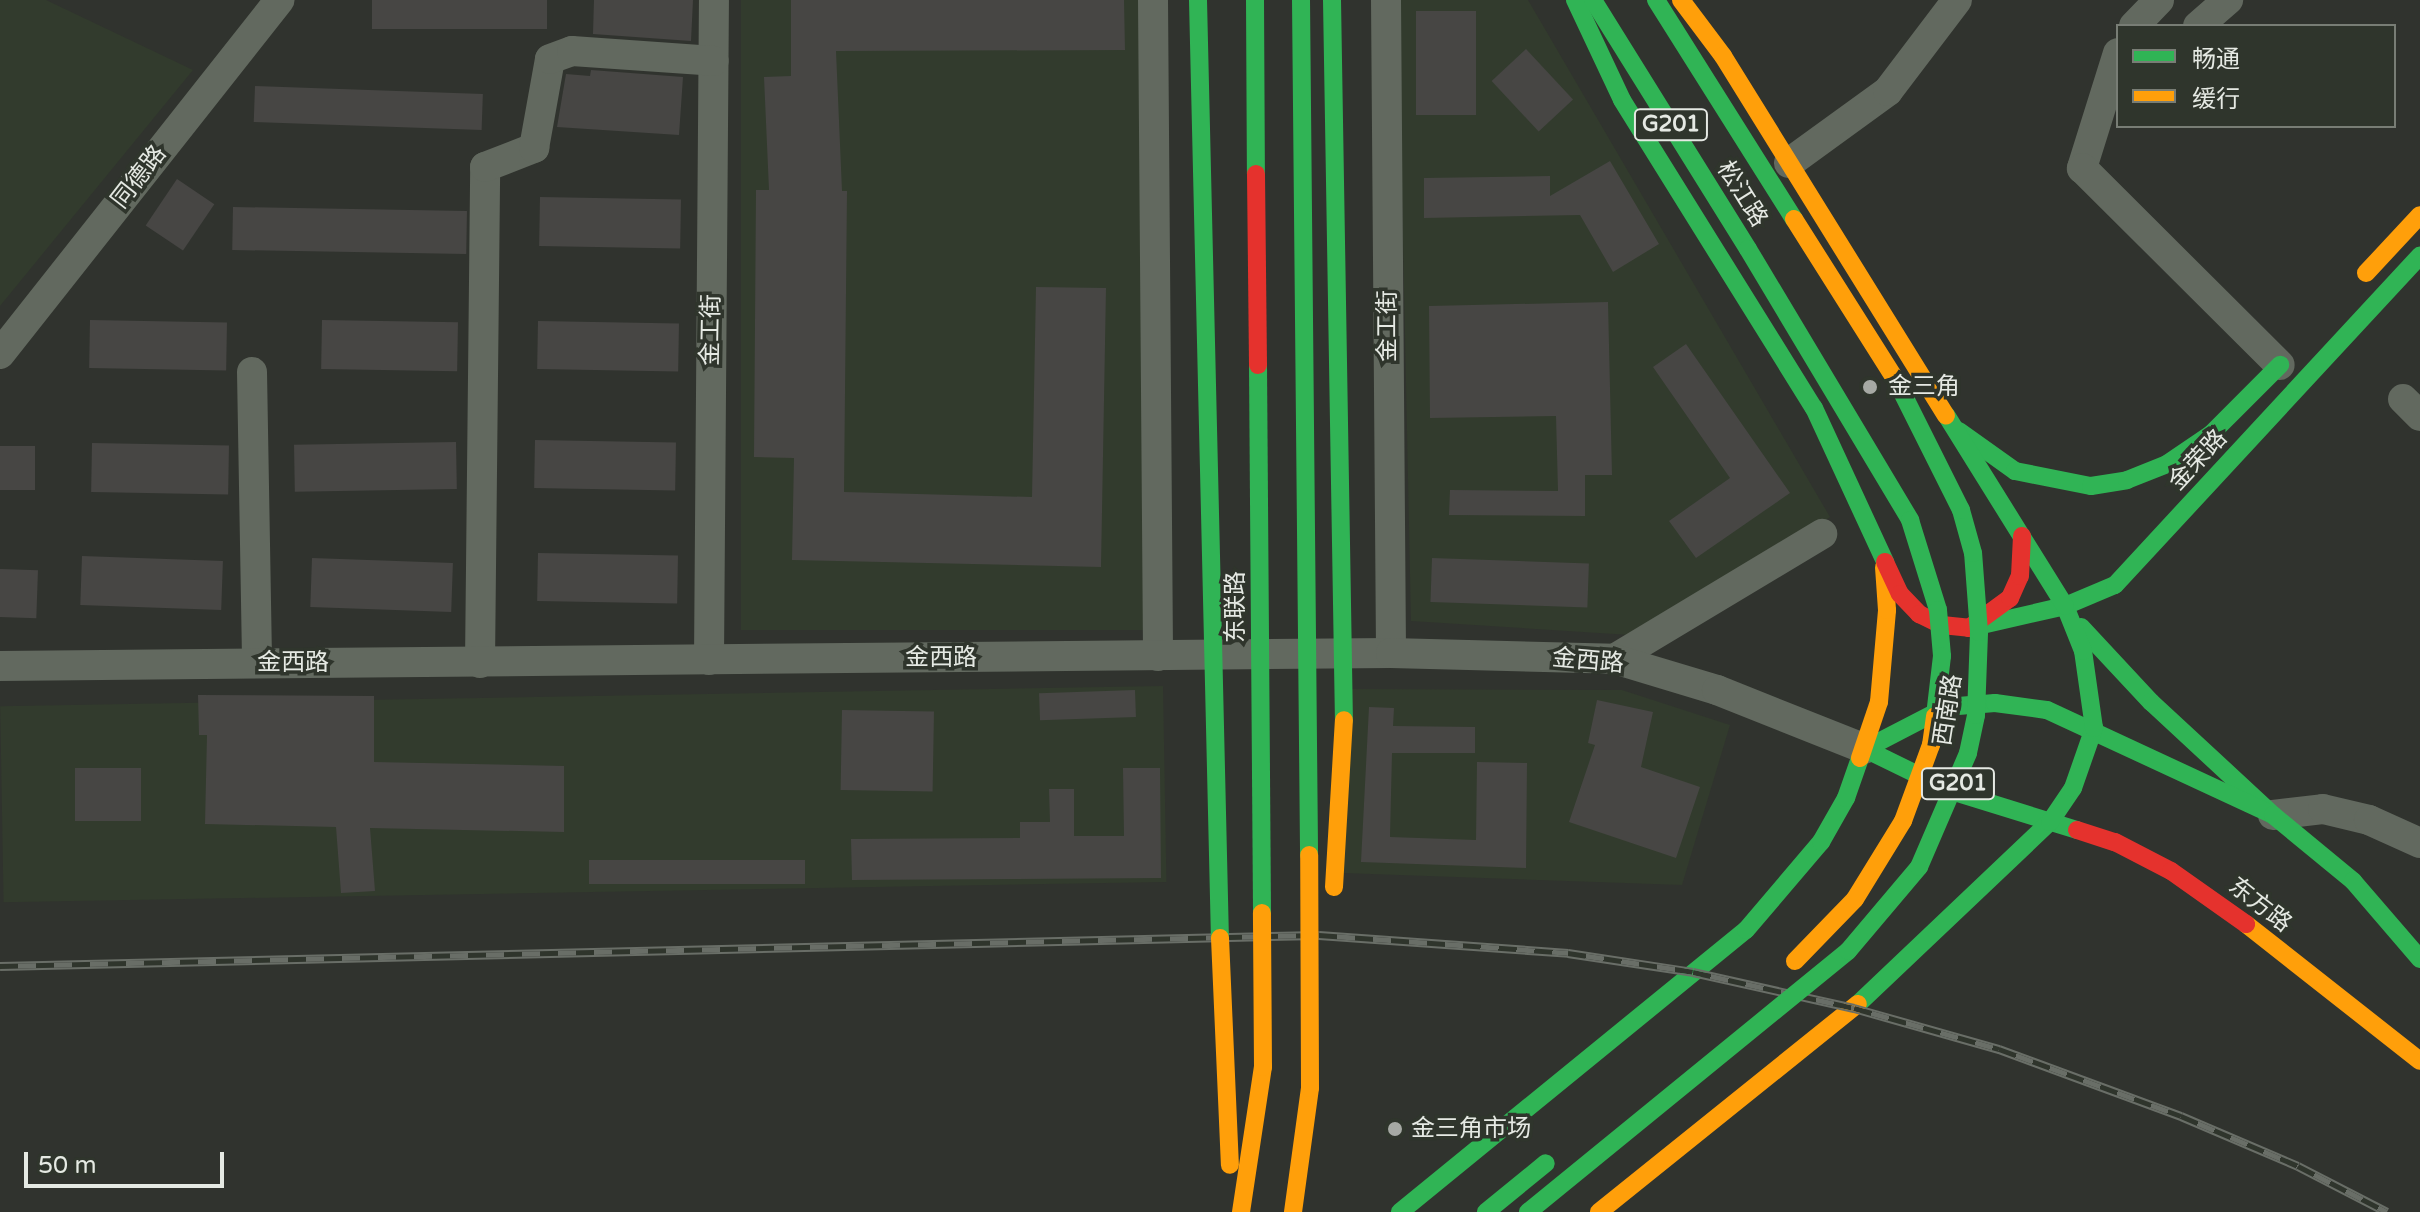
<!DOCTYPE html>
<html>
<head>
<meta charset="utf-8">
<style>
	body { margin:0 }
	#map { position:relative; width:2420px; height:1212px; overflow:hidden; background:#30332e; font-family:"Varela Round","Noto Sans SC",sans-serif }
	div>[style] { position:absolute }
	.built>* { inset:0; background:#323b2d; transform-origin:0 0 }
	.building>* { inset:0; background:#474644; transform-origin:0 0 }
	.street>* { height:30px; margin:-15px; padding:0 15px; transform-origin:15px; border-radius:15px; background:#62695f }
	.fast>* { height:18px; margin:-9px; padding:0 9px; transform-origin:9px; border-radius:9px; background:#30b455 }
	.slow>* { height:18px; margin:-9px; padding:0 9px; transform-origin:9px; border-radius:9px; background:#ff9f0a }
	.jam>* { height:18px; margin:-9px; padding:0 9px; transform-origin:9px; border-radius:9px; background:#e5322d }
	.rail>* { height:9px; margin-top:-4.5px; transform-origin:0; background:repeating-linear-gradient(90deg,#2f352c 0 18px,#696e67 0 36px); box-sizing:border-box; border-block:2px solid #696e67 }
	.fast-bridge>* { height:18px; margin:-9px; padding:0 9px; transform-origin:9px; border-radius:9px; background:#30b455 }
	.slow-bridge>* { height:18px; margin:-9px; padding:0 9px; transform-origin:9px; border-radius:9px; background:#ff9f0a }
	.jam-bridge>* { height:18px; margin:-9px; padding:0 9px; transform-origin:9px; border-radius:9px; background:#e5322d }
	.dots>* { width:22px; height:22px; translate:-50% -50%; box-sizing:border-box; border:4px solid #2f352c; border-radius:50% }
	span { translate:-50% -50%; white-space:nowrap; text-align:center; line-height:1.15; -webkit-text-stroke:7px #2f352c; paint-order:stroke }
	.shield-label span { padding:2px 6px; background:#2f352c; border:2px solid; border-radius:6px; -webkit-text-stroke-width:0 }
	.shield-label { font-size:22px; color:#e5e9e3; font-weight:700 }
	.street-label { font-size:24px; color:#e5e9e3 }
	.poi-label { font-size:24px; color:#e5e9e3 }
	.left { translate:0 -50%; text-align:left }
	.legend { position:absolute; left:2116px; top:24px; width:280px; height:104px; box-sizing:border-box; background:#2f352c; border:2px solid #787d75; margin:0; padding:10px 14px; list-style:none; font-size:24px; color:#e5e9e3 }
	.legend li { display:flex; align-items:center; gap:16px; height:40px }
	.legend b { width:40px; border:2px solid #787d75 }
	.scale { position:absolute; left:24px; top:1152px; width:200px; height:36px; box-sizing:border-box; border:4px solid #e5e9e3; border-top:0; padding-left:10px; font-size:24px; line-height:28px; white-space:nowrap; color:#e5e9e3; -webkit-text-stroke:6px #2f352c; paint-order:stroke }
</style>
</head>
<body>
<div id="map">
	<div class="built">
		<div style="clip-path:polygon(0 0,46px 0,193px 70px,0 306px)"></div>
		<div style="left:741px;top:0;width:404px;height:630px"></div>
		<div style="clip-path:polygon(1398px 0,1528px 0,1830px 517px,1646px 636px,1411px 621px)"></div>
		<div style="left:1163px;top:686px;width:196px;height:1163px;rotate:89deg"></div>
		<div style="clip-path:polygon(1349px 689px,1622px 690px,1730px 725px,1682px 885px,1343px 873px)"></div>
	</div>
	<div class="building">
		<div style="left:372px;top:0;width:175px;height:29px"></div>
		<div style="clip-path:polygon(594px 0,693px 0,691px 41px,593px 34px)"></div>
		<div style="clip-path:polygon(791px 0,1124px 0,1125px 50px,836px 51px,842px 191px,847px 191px,844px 492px,1032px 497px,1036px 287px,1106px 288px,1101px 567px,792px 560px,794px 458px,754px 457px,756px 190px,769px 190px,764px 77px,791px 76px)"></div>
		<div style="left:1416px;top:11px;width:60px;height:104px"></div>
		<div style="left:1526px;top:49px;width:69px;height:47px;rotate:47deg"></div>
		<div style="clip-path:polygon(591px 70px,683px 77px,679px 135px,557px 127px,566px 74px,590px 76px)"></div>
		<div style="left:255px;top:86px;width:228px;height:36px;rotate:2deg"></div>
		<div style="clip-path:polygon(1610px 161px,1659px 244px,1613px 272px,1580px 215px,1424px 218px,1424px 178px,1550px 176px,1550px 196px)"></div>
		<div style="left:177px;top:179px;width:45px;height:56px;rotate:34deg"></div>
		<div style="left:540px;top:197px;width:141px;height:49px;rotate:1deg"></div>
		<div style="left:233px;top:207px;width:234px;height:43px;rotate:1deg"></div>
		<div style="clip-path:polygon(1608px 302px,1612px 475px,1585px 475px,1585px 516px,1449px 515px,1450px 490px,1558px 491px,1556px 416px,1430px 418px,1429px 306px)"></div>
		<div style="left:90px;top:320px;width:137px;height:48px;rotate:1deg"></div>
		<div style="left:322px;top:320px;width:136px;height:49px;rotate:1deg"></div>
		<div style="left:538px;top:321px;width:141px;height:48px;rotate:1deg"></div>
		<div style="clip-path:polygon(1686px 344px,1790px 493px,1696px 558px,1669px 521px,1730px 478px,1653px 367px)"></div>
		<div style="left:535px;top:440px;width:141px;height:48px;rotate:1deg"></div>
		<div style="left:456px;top:442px;width:47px;height:162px;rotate:89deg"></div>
		<div style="left:92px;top:443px;width:137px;height:49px;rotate:1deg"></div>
		<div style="left:0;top:446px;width:35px;height:44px"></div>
		<div style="left:538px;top:553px;width:140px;height:48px;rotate:1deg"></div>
		<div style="left:82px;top:556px;width:141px;height:49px;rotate:2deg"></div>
		<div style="left:312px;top:558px;width:141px;height:49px;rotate:2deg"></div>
		<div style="left:1432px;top:558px;width:157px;height:44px;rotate:2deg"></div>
		<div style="left:0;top:569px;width:38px;height:48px;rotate:2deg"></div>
		<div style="left:1135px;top:690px;width:27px;height:96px;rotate:88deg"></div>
		<div style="clip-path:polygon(198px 695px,374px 696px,374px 762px,564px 766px,564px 832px,370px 828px,375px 891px,341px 893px,336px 827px,205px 824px,207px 735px,199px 735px)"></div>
		<div style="clip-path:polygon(1597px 700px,1653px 712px,1641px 767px,1700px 787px,1676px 858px,1569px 822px,1595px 745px,1588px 743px)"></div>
		<div style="clip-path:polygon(1369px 707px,1394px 708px,1393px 726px,1475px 727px,1475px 753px,1392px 753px,1390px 837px,1476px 840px,1477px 762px,1527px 763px,1526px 868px,1361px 862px)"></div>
		<div style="left:842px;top:710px;width:92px;height:80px;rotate:1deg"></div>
		<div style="left:75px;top:768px;width:66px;height:53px"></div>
		<div style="clip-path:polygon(1123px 768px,1160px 768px,1161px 878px,852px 880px,851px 839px,1020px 838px,1020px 822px,1050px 822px,1049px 789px,1074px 789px,1074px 836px,1124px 836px)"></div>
		<div style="left:589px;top:860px;width:216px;height:24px"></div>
	</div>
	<div class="street">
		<div style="left:1153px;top:0;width:656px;rotate:89.56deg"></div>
		<div style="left:1386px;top:0;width:653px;rotate:89.56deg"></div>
		<div style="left:2134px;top:26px;width:36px;rotate:-46deg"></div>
		<div style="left:2198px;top:26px;width:40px;rotate:-41deg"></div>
		<div style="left:2118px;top:53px;width:121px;rotate:107.4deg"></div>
		<div style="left:2082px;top:168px;width:279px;rotate:44.9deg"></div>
		<div style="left:1789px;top:163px;width:122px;rotate:-36deg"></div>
		<div style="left:1888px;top:91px;width:114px;rotate:-52.8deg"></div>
		<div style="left:0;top:354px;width:451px;rotate:-51.7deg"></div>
		<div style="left:252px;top:372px;width:291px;rotate:89deg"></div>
		<div style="left:2403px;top:399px;width:24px;rotate:45deg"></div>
		<div style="left:1614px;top:659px;width:243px;rotate:-31deg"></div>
		<div style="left:709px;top:660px;width:660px;rotate:-89.57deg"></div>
		<div style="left:480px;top:663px;width:496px;rotate:-89.4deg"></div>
		<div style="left:485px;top:167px;width:53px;rotate:-21.2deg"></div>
		<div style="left:534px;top:148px;width:90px;rotate:-79.8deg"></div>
		<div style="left:550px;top:59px;width:23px;rotate:-20deg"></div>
		<div style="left:572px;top:51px;width:142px;rotate:4deg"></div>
		<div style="left:0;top:666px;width:1391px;rotate:-0.54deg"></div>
		<div style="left:1391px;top:653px;width:223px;rotate:1.5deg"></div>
		<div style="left:1614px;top:659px;width:108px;rotate:16.8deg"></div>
		<div style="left:1717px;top:690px;width:159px;rotate:21.7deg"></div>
		<div style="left:2273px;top:815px;width:50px;rotate:-6.8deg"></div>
		<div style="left:2323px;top:809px;width:47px;rotate:13.4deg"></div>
		<div style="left:2369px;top:820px;width:56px;rotate:24.3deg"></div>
	</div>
	<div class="fast">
		<div style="left:1575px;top:0;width:110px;rotate:64.8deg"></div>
		<div style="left:1622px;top:100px;width:363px;rotate:58.1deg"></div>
		<div style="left:1814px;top:408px;width:170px;rotate:65.2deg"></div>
		<div style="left:1593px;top:0;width:293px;rotate:58.1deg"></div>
		<div style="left:1656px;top:0;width:259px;rotate:57.8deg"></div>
		<div style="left:1959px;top:431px;width:69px;rotate:35.5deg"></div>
		<div style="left:2015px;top:471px;width:77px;rotate:11.2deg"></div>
		<div style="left:2091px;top:486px;width:36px;rotate:-9deg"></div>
		<div style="left:2127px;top:480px;width:43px;rotate:-21.8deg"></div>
		<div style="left:2167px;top:464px;width:53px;rotate:-34.3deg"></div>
		<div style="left:2211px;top:434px;width:98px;rotate:-45deg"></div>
		<div style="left:2081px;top:627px;width:103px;rotate:47deg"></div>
		<div style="left:2151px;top:702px;width:166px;rotate:42.8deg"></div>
		<div style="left:1969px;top:628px;width:98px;rotate:-12.9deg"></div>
		<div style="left:2065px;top:606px;width:54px;rotate:-22.8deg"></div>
		<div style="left:2115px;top:585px;width:449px;rotate:-47.2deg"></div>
		<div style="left:2077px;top:830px;width:132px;rotate:-162.8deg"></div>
		<div style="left:1951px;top:791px;width:96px;rotate:-154deg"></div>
		<div style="left:1865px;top:749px;width:91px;rotate:-27.4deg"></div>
		<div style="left:1946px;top:707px;width:49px;rotate:-4.7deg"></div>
		<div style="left:1995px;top:703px;width:52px;rotate:7.7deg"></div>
		<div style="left:2047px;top:710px;width:249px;rotate:24.9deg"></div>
		<div style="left:2273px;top:815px;width:104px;rotate:39.5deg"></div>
		<div style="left:2353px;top:881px;width:103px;rotate:49.3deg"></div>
		<div style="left:1858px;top:1004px;width:265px;rotate:-43.5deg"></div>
		<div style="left:2050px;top:822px;width:41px;rotate:-55.9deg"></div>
		<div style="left:2073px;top:788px;width:64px;rotate:-70.7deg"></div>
		<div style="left:2094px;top:728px;width:78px;rotate:-98.1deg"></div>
		<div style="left:2083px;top:651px;width:48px;rotate:-111.8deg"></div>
		<div style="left:2065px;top:606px;width:225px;rotate:-121.9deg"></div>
		<div style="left:1400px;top:1212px;width:446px;rotate:-39.2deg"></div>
		<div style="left:1746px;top:930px;width:116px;rotate:-49.6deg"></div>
		<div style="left:1821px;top:842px;width:51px;rotate:-60.4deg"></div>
		<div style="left:1846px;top:798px;width:42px;rotate:-70.7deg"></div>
	</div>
	<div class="slow">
		<div style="left:1681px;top:0;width:70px;rotate:53.1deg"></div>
		<div style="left:1723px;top:56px;width:423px;rotate:58.2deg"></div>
		<div style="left:2366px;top:273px;width:79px;rotate:-47deg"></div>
		<div style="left:1860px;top:758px;width:59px;rotate:-71.3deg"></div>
		<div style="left:1879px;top:702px;width:92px;rotate:-85deg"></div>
		<div style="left:1887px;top:610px;width:43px;rotate:-94deg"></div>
		<div style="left:2246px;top:924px;width:221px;rotate:38.2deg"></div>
		<div style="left:1599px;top:1212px;width:332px;rotate:-38.8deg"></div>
	</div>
	<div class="jam">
		<div style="left:1885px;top:562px;width:35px;rotate:65deg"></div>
		<div style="left:1900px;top:594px;width:28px;rotate:46deg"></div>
		<div style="left:1919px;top:614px;width:25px;rotate:26deg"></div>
		<div style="left:1942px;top:625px;width:27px;rotate:6deg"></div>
		<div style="left:1969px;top:628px;width:51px;rotate:-36.2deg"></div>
		<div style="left:2010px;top:598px;width:24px;rotate:-66deg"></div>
		<div style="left:2020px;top:576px;width:40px;rotate:-87.1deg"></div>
		<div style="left:2077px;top:830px;width:40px;rotate:18deg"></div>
		<div style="left:2115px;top:842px;width:63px;rotate:27.4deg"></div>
		<div style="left:2171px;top:871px;width:92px;rotate:35.2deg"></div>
	</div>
	<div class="rail">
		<div style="left:0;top:966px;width:1319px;rotate:-1.35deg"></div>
		<div style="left:1319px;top:935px;width:250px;rotate:4.1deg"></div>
		<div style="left:1568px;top:953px;width:126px;rotate:8.6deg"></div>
		<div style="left:1693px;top:972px;width:165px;rotate:12.6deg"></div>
		<div style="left:1854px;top:1008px;width:151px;rotate:15.8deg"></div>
		<div style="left:1999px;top:1049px;width:194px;rotate:20.2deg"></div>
		<div style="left:2181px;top:1116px;width:127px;rotate:23.1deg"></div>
		<div style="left:2298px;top:1166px;width:100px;rotate:27.3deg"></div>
	</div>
	<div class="fast-bridge">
		<div style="left:1198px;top:0;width:938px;rotate:88.66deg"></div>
		<div style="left:1255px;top:0;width:174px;rotate:89.7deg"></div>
		<div style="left:1301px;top:0;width:855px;rotate:89.46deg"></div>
		<div style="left:1332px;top:0;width:720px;rotate:89.05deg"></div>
		<div style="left:1748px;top:249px;width:316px;rotate:59.1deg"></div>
		<div style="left:1910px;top:520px;width:94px;rotate:72.7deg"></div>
		<div style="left:1938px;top:610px;width:46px;rotate:85deg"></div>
		<div style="left:1942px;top:656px;width:60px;rotate:96.7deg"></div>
		<div style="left:1258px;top:365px;width:548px;rotate:89.58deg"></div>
		<div style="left:1486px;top:1212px;width:77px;rotate:-39.2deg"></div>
		<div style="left:1528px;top:1212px;width:413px;rotate:-39.2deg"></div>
		<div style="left:1848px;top:951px;width:110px;rotate:-49.8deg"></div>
		<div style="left:1919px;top:867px;width:124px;rotate:-66.7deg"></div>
		<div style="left:1968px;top:753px;width:39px;rotate:-78deg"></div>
		<div style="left:1976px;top:715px;width:83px;rotate:-87.9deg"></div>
		<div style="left:1979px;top:632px;width:79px;rotate:-94.3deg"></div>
		<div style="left:1973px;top:553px;width:45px;rotate:-105.6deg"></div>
		<div style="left:1961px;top:510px;width:143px;rotate:-116.6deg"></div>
	</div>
	<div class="slow-bridge">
		<div style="left:1794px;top:219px;width:193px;rotate:57.7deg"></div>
		<div style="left:1334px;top:887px;width:167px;rotate:-86.6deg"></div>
		<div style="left:1220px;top:938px;width:227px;rotate:87.5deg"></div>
		<div style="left:1795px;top:961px;width:86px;rotate:-45.9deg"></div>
		<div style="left:1855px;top:899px;width:92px;rotate:-58.4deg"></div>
		<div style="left:1903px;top:821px;width:81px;rotate:-69.8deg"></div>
		<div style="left:1931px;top:745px;width:29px;rotate:-82deg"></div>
		<div style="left:1241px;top:1212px;width:147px;rotate:-81.4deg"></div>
		<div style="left:1263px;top:1067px;width:154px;rotate:-90.4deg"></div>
		<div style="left:1293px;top:1212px;width:125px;rotate:-82.2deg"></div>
		<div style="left:1310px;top:1088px;width:233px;rotate:-90.2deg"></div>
	</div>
	<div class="jam-bridge">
		<div style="left:1256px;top:174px;width:191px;rotate:89.4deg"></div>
	</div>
	<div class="dots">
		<div style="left:1870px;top:387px;background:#a6a9a4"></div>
		<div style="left:1395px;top:1129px;background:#a6a9a4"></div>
	</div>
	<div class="shield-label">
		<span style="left:1671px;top:125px">G201</span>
		<span style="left:1958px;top:784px">G201</span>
	</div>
	<div class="street-label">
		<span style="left:139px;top:177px;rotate:-52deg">同德路</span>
		<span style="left:1742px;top:194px;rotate:58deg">松江路</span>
		<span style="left:1388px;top:326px;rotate:-90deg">金工街</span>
		<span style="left:711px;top:330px;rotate:-89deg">金工街</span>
		<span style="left:2198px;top:460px;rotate:-47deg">金荣路</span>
		<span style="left:1236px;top:607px;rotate:-90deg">东联路</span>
		<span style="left:941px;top:658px">金西路</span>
		<span style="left:1588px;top:661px;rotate:5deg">金西路</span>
		<span style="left:293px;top:663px">金西路</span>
		<span style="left:1948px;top:710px;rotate:-81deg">西南路</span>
		<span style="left:2260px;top:905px;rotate:38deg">东方路</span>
	</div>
	<div class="poi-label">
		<span class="left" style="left:1888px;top:387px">金三角</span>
		<span class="left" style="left:1411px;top:1129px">金三角市场</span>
	</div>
	<ul class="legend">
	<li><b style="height:10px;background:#30b455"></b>畅通</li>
	<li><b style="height:10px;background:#ff9f0a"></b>缓行</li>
	</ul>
	<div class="scale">50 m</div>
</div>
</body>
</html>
